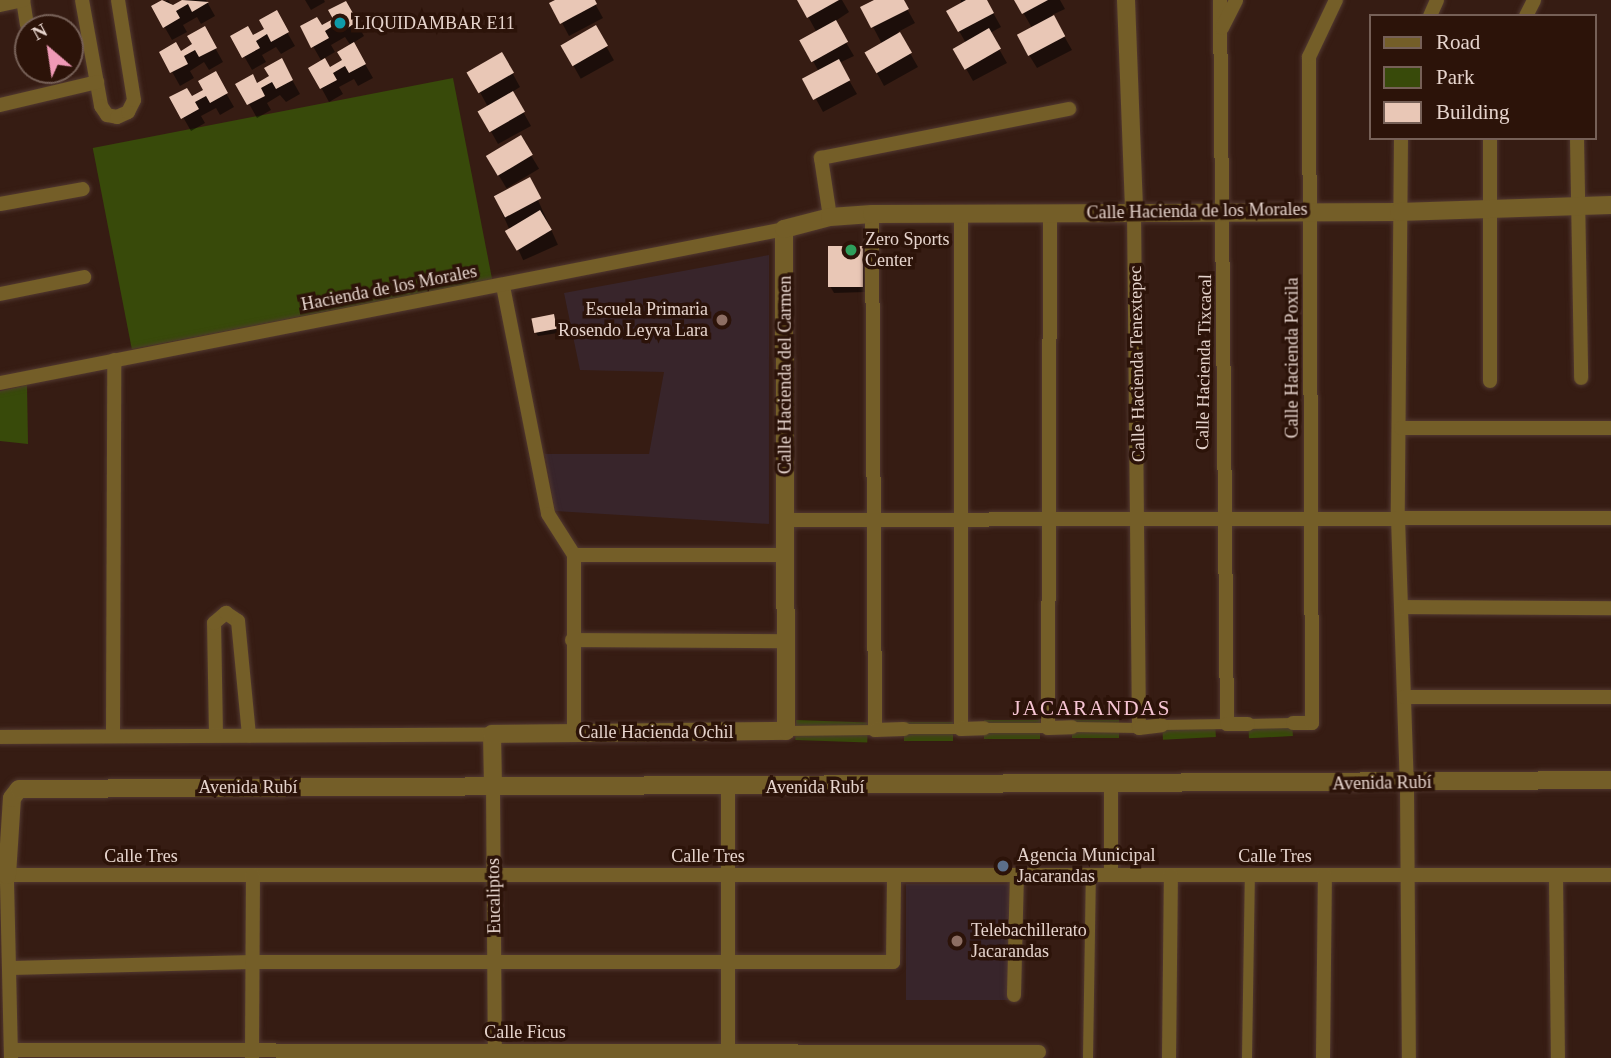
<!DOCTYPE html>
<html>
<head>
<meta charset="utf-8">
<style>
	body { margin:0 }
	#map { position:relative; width:1611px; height:1058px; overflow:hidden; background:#361c13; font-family:"Times New Roman",serif }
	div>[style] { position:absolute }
	.education>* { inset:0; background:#38252b; transform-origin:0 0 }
	.green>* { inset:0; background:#384a0a; transform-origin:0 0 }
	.shadow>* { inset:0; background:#0007; transform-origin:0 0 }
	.building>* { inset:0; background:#e9c7b6; transform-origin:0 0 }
	.roads { filter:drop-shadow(0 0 2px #523931) drop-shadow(0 0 2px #523931) }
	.pedestrian>* { height:10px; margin:-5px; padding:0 5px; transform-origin:5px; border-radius:5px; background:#745e28 }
	.minor>* { height:14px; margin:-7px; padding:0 7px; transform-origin:7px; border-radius:7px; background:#745e28 }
	.tertiary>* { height:18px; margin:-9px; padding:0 9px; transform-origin:9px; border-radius:9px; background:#745e28 }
	.dots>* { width:19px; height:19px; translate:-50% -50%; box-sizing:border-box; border:4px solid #2c1309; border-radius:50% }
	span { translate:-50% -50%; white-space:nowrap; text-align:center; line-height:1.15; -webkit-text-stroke:7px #2c1309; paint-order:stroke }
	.poi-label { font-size:18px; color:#e6d4cd }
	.left { translate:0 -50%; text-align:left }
	.right { translate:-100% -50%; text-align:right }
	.street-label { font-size:18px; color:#e6d4cd }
	.quarter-label { font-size:21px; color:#f7c5d4; letter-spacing:2px }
	.legend { position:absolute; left:1369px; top:14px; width:228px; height:126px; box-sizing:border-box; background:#2c1309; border:2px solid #766057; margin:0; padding:9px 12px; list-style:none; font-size:21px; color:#e6d4cd }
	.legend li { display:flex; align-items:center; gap:14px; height:35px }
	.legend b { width:35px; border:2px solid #766057 }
	.north { position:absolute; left:14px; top:14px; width:70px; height:70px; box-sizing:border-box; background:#2c1309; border:2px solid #766057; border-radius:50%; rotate:331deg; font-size:19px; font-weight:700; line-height:28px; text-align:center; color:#e6d4cd }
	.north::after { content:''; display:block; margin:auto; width:24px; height:32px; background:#f09ab7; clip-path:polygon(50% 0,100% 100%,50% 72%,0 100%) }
</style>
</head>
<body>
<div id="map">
	<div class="education">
		<div style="clip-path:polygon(769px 255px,769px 524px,555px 511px,545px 454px,649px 454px,664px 372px,580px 370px,564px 293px)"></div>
		<div style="left:906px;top:884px;width:103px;height:116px"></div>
	</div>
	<div class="green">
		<div style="left:453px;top:78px;width:205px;height:367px;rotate:79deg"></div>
		<div style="clip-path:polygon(27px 385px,28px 444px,0 441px,0 391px)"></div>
		<div style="left:1292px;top:719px;width:17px;height:44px;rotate:87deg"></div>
		<div style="left:796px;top:720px;width:72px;height:20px;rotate:2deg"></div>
		<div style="left:984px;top:720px;width:56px;height:19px"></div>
		<div style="left:1072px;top:720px;width:47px;height:18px"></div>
		<div style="left:1215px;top:720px;width:17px;height:53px;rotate:87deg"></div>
		<div style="left:904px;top:722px;width:49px;height:19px"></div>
	</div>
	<div class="shadow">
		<div style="clip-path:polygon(168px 0,173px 7px,186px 0,206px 0,215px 16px,201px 24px,197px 17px,183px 25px,187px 32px,172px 40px,153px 7px)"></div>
		<div style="clip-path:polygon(305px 0,324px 0,325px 2px,311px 10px)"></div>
		<div style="clip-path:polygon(559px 0,593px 0,603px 18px,569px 36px,552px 4px)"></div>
		<div style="clip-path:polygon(799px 0,842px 0,849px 12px,834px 22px,854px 56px,839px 63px,857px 94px,823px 112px,805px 79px,819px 72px,802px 41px,817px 33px)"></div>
		<div style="clip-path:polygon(877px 0,902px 0,915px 23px,898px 32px,918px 67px,884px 86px,866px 53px,882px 44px,863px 8px)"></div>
		<div style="clip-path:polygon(961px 0,986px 0,1001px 27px,990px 33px,1007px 63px,973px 81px,955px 49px,966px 43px,959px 31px)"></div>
		<div style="clip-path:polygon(1016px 0,1060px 0,1065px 9px,1052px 15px,1072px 50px,1037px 68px,1029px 55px,1032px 28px)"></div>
		<div style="clip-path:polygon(evenodd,345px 3px,364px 36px,353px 43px,373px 78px,358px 86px,354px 79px,339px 87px,343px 94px,329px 102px,311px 69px,322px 62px,302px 27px,321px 27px,336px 19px,345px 3px,345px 37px,351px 46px,344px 61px,329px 69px,323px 59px,335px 52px,331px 45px,345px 37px)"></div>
		<div style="clip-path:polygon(276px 13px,295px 46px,281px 54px,276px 47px,262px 55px,266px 62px,252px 70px,233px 37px,252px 37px,266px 29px)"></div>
		<div style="clip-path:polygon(204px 28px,223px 62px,209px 70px,204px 62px,190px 71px,194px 78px,180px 86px,161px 52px,180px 53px,195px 45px)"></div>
		<div style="left:596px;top:28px;width:37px;height:38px;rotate:61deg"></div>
		<div style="clip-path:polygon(502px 54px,520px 87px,512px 92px,531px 126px,498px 144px,480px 112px,488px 107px,469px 72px)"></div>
		<div style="clip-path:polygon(281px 60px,300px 94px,286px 102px,280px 95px,267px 103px,271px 110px,257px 118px,238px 84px,257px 85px,271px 77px)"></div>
		<div style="clip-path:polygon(215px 74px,234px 107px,220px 115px,216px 108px,201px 116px,205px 123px,191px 131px,172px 98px,191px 99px,206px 91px)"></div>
		<div style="left:520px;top:137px;width:37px;height:38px;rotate:59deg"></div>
		<div style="left:529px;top:180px;width:71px;height:38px;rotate:66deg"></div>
		<div style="clip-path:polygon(862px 247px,866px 292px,834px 293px,830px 286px)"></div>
		<div style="clip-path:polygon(553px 316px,558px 333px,538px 336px,536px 333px)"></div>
	</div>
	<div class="building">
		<div style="clip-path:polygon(162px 0,173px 5px,182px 0,209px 2px,192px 12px,188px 4px,176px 11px,180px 18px,163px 28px,151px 6px)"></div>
		<div style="clip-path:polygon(555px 0,595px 0,597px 4px,560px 24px,549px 3px)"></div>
		<div style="clip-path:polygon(797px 0,839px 0,807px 18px)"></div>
		<div style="clip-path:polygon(874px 0,904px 0,909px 9px,871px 28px,860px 7px)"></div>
		<div style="clip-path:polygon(966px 0,987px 0,994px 13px,958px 32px,946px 11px)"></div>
		<div style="clip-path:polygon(1014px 0,1048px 0,1022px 14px)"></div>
		<div style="clip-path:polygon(346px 1px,358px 22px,340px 32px,336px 24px,325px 31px,329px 38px,311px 48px,300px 26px,317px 17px,322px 25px,333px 19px,328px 10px)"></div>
		<div style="clip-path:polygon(277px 10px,289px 32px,271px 42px,267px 34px,256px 41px,260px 48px,242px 58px,230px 36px,248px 26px,253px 35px,264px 29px,259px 20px)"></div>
		<div style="left:1054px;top:15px;width:24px;height:42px;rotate:62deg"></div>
		<div style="left:836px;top:20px;width:25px;height:42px;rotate:61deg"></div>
		<div style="left:596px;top:25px;width:24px;height:41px;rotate:60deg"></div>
		<div style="clip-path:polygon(205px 26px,217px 48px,199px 57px,195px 50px,184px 56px,188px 64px,170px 73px,159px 52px,176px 42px,181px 51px,192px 44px,187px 36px)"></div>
		<div style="left:989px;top:28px;width:24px;height:42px;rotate:60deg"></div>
		<div style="left:900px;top:32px;width:24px;height:41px;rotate:60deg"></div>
		<div style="clip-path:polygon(354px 42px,366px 64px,349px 73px,345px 66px,333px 73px,337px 80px,320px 89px,308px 68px,325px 58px,330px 67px,342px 60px,337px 52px)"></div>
		<div style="left:502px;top:52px;width:24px;height:41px;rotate:60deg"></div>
		<div style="clip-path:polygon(282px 58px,293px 80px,276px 89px,272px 82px,261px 88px,265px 96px,247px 105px,235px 84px,253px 74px,257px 83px,269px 76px,264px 68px)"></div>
		<div style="left:839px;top:59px;width:24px;height:42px;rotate:62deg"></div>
		<div style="clip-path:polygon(216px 71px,228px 93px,210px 103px,206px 96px,195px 102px,199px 109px,181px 119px,169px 97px,187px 88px,192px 96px,203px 90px,198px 81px)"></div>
		<div style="left:513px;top:91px;width:24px;height:41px;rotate:60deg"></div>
		<div style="left:521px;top:135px;width:23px;height:41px;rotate:59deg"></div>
		<div style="left:530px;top:177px;width:24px;height:41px;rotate:62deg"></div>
		<div style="left:540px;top:210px;width:23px;height:41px;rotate:59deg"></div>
		<div style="left:828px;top:246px;width:35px;height:41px"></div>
		<div style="left:554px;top:314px;width:15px;height:23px;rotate:79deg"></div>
	</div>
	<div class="roads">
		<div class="pedestrian">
			<div style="left:1248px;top:724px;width:45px;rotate:-1.3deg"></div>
			<div style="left:1162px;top:725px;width:65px;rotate:-0.9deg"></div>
			<div style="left:1072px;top:727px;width:67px;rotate:0.9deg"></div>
			<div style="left:984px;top:728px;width:64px"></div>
			<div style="left:904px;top:729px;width:57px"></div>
			<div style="left:786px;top:731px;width:89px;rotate:-0.6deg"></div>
			<div style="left:1088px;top:1058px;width:183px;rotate:-89.1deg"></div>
			<div style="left:1247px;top:1058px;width:183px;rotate:-89.1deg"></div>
		</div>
		<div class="minor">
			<div style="left:23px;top:0;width:25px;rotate:81deg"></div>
			<div style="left:82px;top:0;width:108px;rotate:79.8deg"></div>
			<div style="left:101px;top:106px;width:11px;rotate:56deg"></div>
			<div style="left:107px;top:115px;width:10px;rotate:11deg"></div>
			<div style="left:117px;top:117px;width:12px;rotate:-24deg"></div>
			<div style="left:128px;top:112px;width:13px;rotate:-63deg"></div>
			<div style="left:134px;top:100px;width:101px;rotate:-99.1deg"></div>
			<div style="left:1220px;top:0;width:724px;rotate:89.45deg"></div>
			<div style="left:1227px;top:724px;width:21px"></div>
			<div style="left:0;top:5px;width:24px;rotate:-12deg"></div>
			<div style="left:1430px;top:16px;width:17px;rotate:-66deg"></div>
			<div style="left:1526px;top:16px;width:18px;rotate:-63deg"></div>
			<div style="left:1222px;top:28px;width:31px;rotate:-63deg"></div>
			<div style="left:0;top:105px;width:100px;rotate:-13.3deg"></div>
			<div style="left:1401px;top:138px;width:380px;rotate:90.5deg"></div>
			<div style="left:1398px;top:518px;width:270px;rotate:88.1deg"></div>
			<div style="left:1407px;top:788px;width:270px;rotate:89.6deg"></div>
			<div style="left:1577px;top:138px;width:240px;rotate:89deg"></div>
			<div style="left:0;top:204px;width:84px;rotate:-10.2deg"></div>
			<div style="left:1134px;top:210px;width:518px;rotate:89.45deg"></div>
			<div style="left:1139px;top:728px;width:23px;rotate:-7deg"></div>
			<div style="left:872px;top:214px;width:516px;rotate:89.67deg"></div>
			<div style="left:875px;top:730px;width:29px;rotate:-2deg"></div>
			<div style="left:1050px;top:214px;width:514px;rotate:90.22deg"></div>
			<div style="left:1048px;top:728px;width:24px;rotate:-2deg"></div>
			<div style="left:961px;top:216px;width:513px;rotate:90deg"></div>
			<div style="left:961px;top:729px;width:23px;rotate:-2deg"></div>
			<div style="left:830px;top:217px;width:60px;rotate:-98.7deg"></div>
			<div style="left:821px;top:158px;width:253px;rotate:-11.2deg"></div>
			<div style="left:503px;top:286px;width:232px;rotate:78.8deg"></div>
			<div style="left:548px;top:514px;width:49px;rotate:57.6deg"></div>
			<div style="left:0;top:294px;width:86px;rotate:-11.4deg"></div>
			<div style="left:1490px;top:381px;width:243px;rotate:-90deg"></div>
			<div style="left:0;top:383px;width:799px;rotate:-11.11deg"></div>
			<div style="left:1401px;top:428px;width:210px"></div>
			<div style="left:785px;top:520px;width:826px;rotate:-0.14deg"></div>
			<div style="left:574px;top:555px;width:210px"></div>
			<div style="left:1401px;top:607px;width:210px;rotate:0.3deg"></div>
			<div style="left:572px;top:640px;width:211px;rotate:0.3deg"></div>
			<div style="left:1404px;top:697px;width:207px"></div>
			<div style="left:1293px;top:723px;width:19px"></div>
			<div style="left:1312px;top:723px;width:666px;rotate:-90.26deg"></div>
			<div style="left:1309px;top:57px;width:63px;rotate:-64.7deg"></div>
			<div style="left:574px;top:733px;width:178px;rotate:-90deg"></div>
			<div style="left:113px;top:735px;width:375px;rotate:-89.8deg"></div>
			<div style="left:216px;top:735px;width:112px;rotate:-91deg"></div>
			<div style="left:214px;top:623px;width:16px;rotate:-40deg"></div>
			<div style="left:226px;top:613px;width:14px;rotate:34deg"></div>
			<div style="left:238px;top:621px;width:115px;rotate:84.5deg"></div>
			<div style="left:0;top:737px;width:492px;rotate:-0.3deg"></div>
			<div style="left:1111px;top:785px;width:90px;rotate:90deg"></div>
			<div style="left:493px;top:786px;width:272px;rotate:89.6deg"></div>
			<div style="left:1556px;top:875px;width:183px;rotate:89.4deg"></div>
			<div style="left:11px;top:968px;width:241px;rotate:-1.4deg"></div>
			<div style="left:252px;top:962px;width:641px"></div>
			<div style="left:893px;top:962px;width:87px;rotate:-89.3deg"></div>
			<div style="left:1014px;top:995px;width:120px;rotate:-88.6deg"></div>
			<div style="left:11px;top:1050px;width:1028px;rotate:0.11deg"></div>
			<div style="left:11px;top:1058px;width:183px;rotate:-91.3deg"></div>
			<div style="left:7px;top:875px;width:1604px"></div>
			<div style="left:252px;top:1058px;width:183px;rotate:-89.7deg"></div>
			<div style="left:728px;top:1058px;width:271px;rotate:-90deg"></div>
			<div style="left:1169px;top:1058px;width:183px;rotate:-89.4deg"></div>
			<div style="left:1323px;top:1058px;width:183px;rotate:-89.4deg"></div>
		</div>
		<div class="tertiary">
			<div style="left:1126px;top:0;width:210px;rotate:87.8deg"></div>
			<div style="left:493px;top:786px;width:52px;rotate:-91.1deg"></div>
			<div style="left:492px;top:734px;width:294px;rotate:-0.6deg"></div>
			<div style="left:786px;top:731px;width:502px;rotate:-90.23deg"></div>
			<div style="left:784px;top:229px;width:48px;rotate:-14.6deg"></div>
			<div style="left:830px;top:217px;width:42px;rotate:-4.1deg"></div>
			<div style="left:872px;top:214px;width:527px;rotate:-0.22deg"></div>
			<div style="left:1399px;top:212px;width:212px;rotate:-1.9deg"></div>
			<div style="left:0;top:875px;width:7px"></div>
			<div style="left:7px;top:875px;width:77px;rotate:-86.3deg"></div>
			<div style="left:12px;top:798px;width:11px;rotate:-52deg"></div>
			<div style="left:19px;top:789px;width:1592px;rotate:-0.32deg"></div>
		</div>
	</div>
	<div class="dots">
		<div style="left:340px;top:23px;background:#0f9aa8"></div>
		<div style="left:851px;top:250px;background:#2e9e5b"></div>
		<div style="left:722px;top:320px;background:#8d6e63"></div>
		<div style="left:1003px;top:866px;background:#5c6f8a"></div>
		<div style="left:957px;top:941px;background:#8d6e63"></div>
	</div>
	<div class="poi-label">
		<span class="left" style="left:354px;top:23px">LIQUIDAMBAR E11</span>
		<span class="left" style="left:865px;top:250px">Zero Sports<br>Center</span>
		<span class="right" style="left:708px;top:320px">Escuela Primaria<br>Rosendo Leyva Lara</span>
		<span class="left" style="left:1017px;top:866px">Agencia Municipal<br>Jacarandas</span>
		<span class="left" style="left:971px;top:941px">Telebachillerato<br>Jacarandas</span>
	</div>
	<div class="street-label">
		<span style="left:1197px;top:211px;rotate:-1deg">Calle Hacienda de los Morales</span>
		<span style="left:389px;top:288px;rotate:-11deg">Hacienda de los Morales</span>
		<span style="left:1292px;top:358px;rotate:-90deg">Calle Hacienda Poxila</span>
		<span style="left:1204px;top:362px;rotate:-89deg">Calle Hacienda Tixcacal</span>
		<span style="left:1137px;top:364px;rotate:-91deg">Calle Hacienda Tenextepec</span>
		<span style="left:785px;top:375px;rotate:-90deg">Calle Hacienda del Carmen</span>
		<span style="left:656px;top:732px">Calle Hacienda Ochil</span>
		<span style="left:1382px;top:783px;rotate:-1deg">Avenida Rubí</span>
		<span style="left:248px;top:787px">Avenida Rubí</span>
		<span style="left:815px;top:787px">Avenida Rubí</span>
		<span style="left:141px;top:856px">Calle Tres</span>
		<span style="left:708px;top:856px">Calle Tres</span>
		<span style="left:1275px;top:856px">Calle Tres</span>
		<span style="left:494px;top:896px;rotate:-91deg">Eucaliptos</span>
		<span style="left:525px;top:1032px">Calle Ficus</span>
	</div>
	<div class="quarter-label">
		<span style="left:1092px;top:708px">JACARANDAS</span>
	</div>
	<ul class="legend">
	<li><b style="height:9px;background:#745e28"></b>Road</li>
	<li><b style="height:19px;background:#384a0a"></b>Park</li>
	<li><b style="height:19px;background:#e9c7b6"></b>Building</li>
	</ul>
	<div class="north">N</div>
</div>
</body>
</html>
